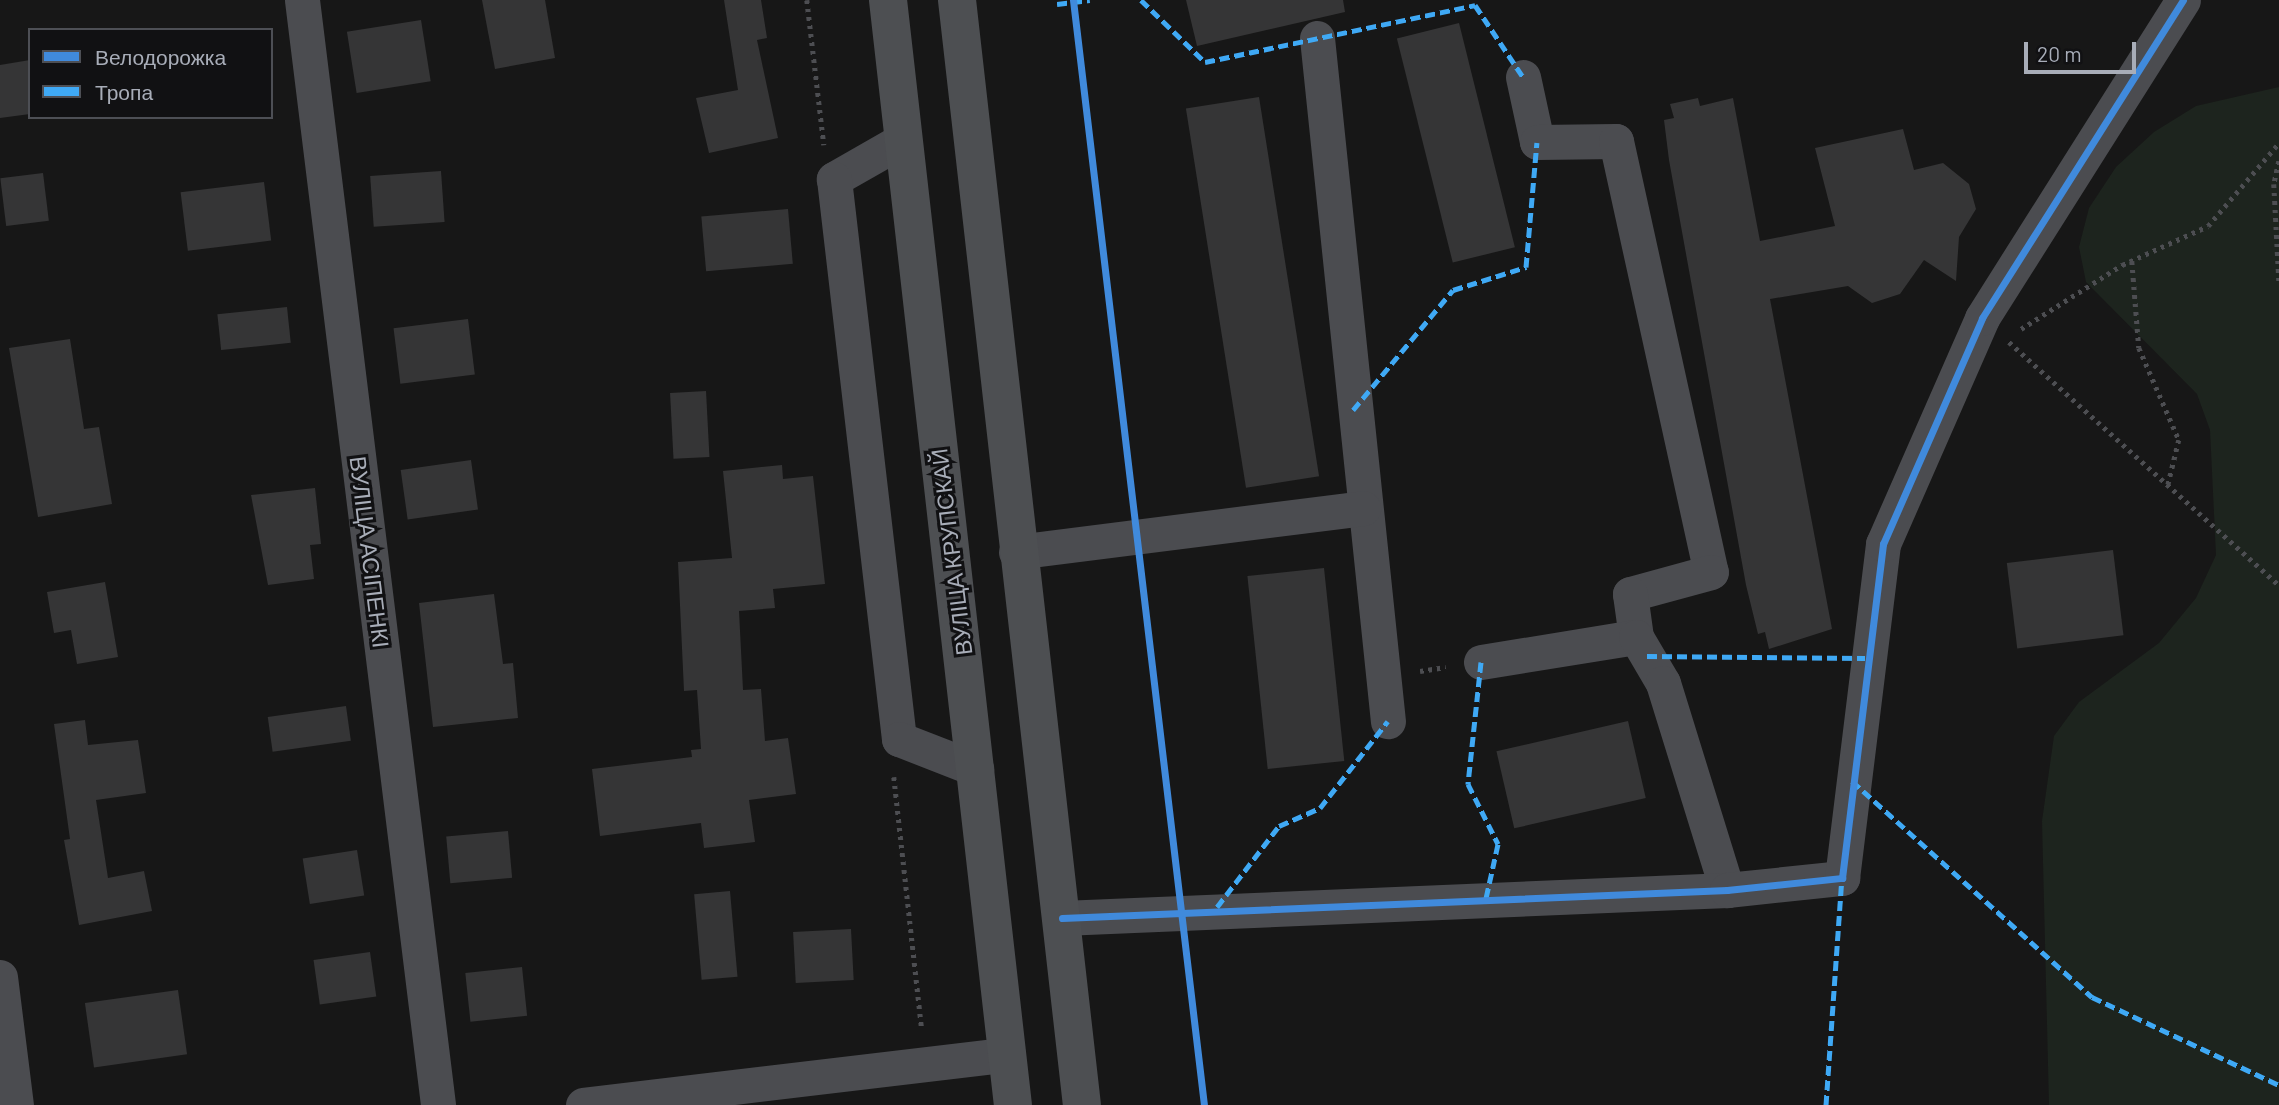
<!DOCTYPE html>
<html>
<head>
<meta charset="utf-8">
<style>
	body { margin:0 }
	#map { position:relative; width:2279px; height:1105px; overflow:hidden; background:#171717; font-family:Barlow,sans-serif }
	div>[style] { position:absolute }
	.green>* { inset:0; background:#1d241e }
	.building>* { inset:0; background:#353536; transform-origin:0 0 }
	.path>* { height:4.5px; margin-top:-2.25px; transform-origin:0; background:repeating-linear-gradient(90deg,#4d4e52 0 3.5px,transparent 0 8.5px) }
	.minor>* { height:35px; margin:-17.5px; padding:0 17.5px; transform-origin:17.5px; border-radius:17.5px; background:#4b4c50 }
	.major>* { height:38px; margin:-19px; padding:0 19px; transform-origin:19px; border-radius:19px; background:#4d4f52 }
	.quiet>* { height:5px; margin-top:-2.5px; transform-origin:0; background:repeating-linear-gradient(90deg,#3fa9f5 0 10px,transparent 0 15px) }
	.cycleway>* { height:7px; margin:-3.5px; padding:0 3.5px; transform-origin:3.5px; border-radius:3.5px; background:#408adc }
	span { translate:-50% -50%; white-space:nowrap; text-align:center; line-height:1.15; -webkit-text-stroke:6px #111113; paint-order:stroke }
	.street-label { font-size:23px; color:#a8adb8 }
	.legend { position:absolute; left:28px; top:28px; width:245px; height:91px; box-sizing:border-box; background:#111113; border:2px solid #4d4f55; margin:0; padding:9px 12px; list-style:none; font-size:21px; color:#a8adb8 }
	.legend li { display:flex; align-items:center; gap:14px; height:35px }
	.legend b { width:35px; border:2px solid #4d4f55 }
	.scale { position:absolute; left:2024px; top:42px; width:112px; height:32px; box-sizing:border-box; border:4px solid #a8adb8; border-top:0; padding-left:9px; font-size:21px; line-height:24px; white-space:nowrap; color:#a8adb8; -webkit-text-stroke:5px #111113; paint-order:stroke }
</style>
</head>
<body>
<div id="map">
	<div class="green">
		<div style="clip-path:polygon(2279px 87px,2279px 1105px,2049px 1105px,2042px 821px,2054px 736px,2079px 702px,2159px 643px,2196px 598px,2216px 555px,2210px 430px,2197px 394px,2086px 282px,2079px 247px,2089px 208px,2116px 167px,2154px 132px,2196px 106px)"></div>
	</div>
	<div class="building">
		<div style="clip-path:polygon(482px 0,545px 0,555px 58px,495px 69px)"></div>
		<div style="clip-path:polygon(724px 0,761px 0,767px 38px,757px 40px,778px 138px,709px 153px,696px 98px,738px 90px)"></div>
		<div style="clip-path:polygon(1186px 0,1343px 0,1345px 12px,1197px 46px)"></div>
		<div style="left:421px;top:20px;width:62px;height:75px;rotate:81deg"></div>
		<div style="left:1459px;top:23px;width:231px;height:64px;rotate:76deg"></div>
		<div style="clip-path:polygon(30px 60px,30px 114px,0 118px,0 65px)"></div>
		<div style="left:1259px;top:97px;width:384px;height:74px;rotate:81deg"></div>
		<div style="clip-path:polygon(1698px 98px,1700px 106px,1733px 98px,1760px 241px,1835px 226px,1815px 148px,1903px 129px,1914px 170px,1943px 163px,1969px 184px,1976px 209px,1959px 237px,1956px 281px,1924px 260px,1900px 294px,1872px 303px,1848px 286px,1770px 299px,1832px 629px,1769px 649px,1765px 632px,1758px 634px,1746px 585px,1669px 160px,1664px 120px,1674px 118px,1670px 104px)"></div>
		<div style="left:441px;top:171px;width:51px;height:71px;rotate:86deg"></div>
		<div style="left:43px;top:173px;width:48px;height:43px;rotate:83deg"></div>
		<div style="left:264px;top:182px;width:59px;height:84px;rotate:83deg"></div>
		<div style="left:788px;top:209px;width:55px;height:87px;rotate:85deg"></div>
		<div style="left:287px;top:307px;width:36px;height:70px;rotate:84deg"></div>
		<div style="left:468px;top:319px;width:56px;height:75px;rotate:83deg"></div>
		<div style="clip-path:polygon(70px 339px,84px 429px,99px 427px,112px 504px,38px 517px,9px 348px)"></div>
		<div style="left:706px;top:391px;width:66px;height:36px;rotate:87deg"></div>
		<div style="left:471px;top:460px;width:50px;height:71px;rotate:82deg"></div>
		<div style="clip-path:polygon(782px 465px,783px 479px,813px 476px,825px 584px,773px 589px,775px 608px,739px 611px,743px 690px,761px 689px,765px 741px,788px 738px,796px 794px,749px 800px,755px 842px,704px 848px,701px 823px,600px 836px,592px 769px,692px 757px,691px 750px,701px 749px,697px 690px,684px 691px,678px 562px,732px 558px,723px 471px)"></div>
		<div style="clip-path:polygon(315px 488px,321px 544px,310px 545px,314px 579px,268px 585px,251px 495px)"></div>
		<div style="left:2113px;top:550px;width:86px;height:107px;rotate:83deg"></div>
		<div style="left:1324px;top:568px;width:194px;height:77px;rotate:84deg"></div>
		<div style="clip-path:polygon(105px 582px,118px 657px,77px 664px,71px 630px,54px 633px,47px 592px)"></div>
		<div style="clip-path:polygon(494px 594px,503px 664px,513px 663px,518px 718px,433px 727px,419px 603px)"></div>
		<div style="left:346px;top:706px;width:35px;height:79px;rotate:82deg"></div>
		<div style="clip-path:polygon(85px 720px,88px 745px,138px 740px,146px 793px,96px 800px,108px 878px,144px 871px,152px 911px,79px 925px,64px 840px,70px 839px,54px 724px)"></div>
		<div style="left:1628px;top:721px;width:79px;height:135px;rotate:77deg"></div>
		<div style="left:508px;top:831px;width:47px;height:62px;rotate:85deg"></div>
		<div style="left:357px;top:850px;width:46px;height:55px;rotate:81deg"></div>
		<div style="left:730px;top:891px;width:86px;height:36px;rotate:85deg"></div>
		<div style="left:851px;top:929px;width:51px;height:58px;rotate:87deg"></div>
		<div style="left:370px;top:952px;width:45px;height:57px;rotate:82deg"></div>
		<div style="left:522px;top:967px;width:49px;height:57px;rotate:84deg"></div>
		<div style="left:178px;top:990px;width:65px;height:94px;rotate:82deg"></div>
	</div>
	<div class="path">
		<div style="left:807px;top:0;width:146px;rotate:83.3deg"></div>
		<div style="left:2279px;top:161px;width:24px;rotate:102deg"></div>
		<div style="left:2274px;top:184px;width:97px;rotate:87deg"></div>
		<div style="left:2132px;top:261px;width:87px;rotate:85.4deg"></div>
		<div style="left:2139px;top:348px;width:100px;rotate:66.5deg"></div>
		<div style="left:2179px;top:440px;width:46px;rotate:103.7deg"></div>
		<div style="left:2021px;top:329px;width:120px;rotate:-32.4deg"></div>
		<div style="left:2122px;top:265px;width:94px;rotate:-24.4deg"></div>
		<div style="left:2208px;top:226px;width:109px;rotate:-49.5deg"></div>
		<div style="left:2009px;top:342px;width:363px;rotate:42deg"></div>
		<div style="left:1420px;top:671px;width:26px;rotate:-9deg"></div>
		<div style="left:894px;top:777px;width:254px;rotate:83.7deg"></div>
	</div>
	<div class="minor">
		<div style="left:302px;top:0;width:1113px;rotate:82.98deg"></div>
		<div style="left:1317px;top:38px;width:687px;rotate:84.07deg"></div>
		<div style="left:1523px;top:77px;width:66px;rotate:77.8deg"></div>
		<div style="left:1537px;top:142px;width:79px;rotate:-0.7deg"></div>
		<div style="left:1616px;top:141px;width:441px;rotate:77.6deg"></div>
		<div style="left:1711px;top:572px;width:84px;rotate:164.8deg"></div>
		<div style="left:1630px;top:594px;width:43px;rotate:82.1deg"></div>
		<div style="left:904px;top:139px;width:81px;rotate:150.3deg"></div>
		<div style="left:834px;top:179px;width:564px;rotate:83.38deg"></div>
		<div style="left:899px;top:739px;width:83px;rotate:21.3deg"></div>
		<div style="left:1016px;top:552px;width:350px;rotate:-7.2deg"></div>
		<div style="left:1481px;top:662px;width:157px;rotate:-9.2deg"></div>
		<div style="left:1636px;top:637px;width:53px;rotate:59.6deg"></div>
		<div style="left:1663px;top:683px;width:217px;rotate:72.8deg"></div>
		<div style="left:1062px;top:918px;width:666px;rotate:-2.41deg"></div>
		<div style="left:1727px;top:890px;width:116px;rotate:-6deg"></div>
		<div style="left:1842px;top:878px;width:337px;rotate:-83deg"></div>
		<div style="left:1883px;top:544px;width:247px;rotate:-66.3deg"></div>
		<div style="left:1982px;top:318px;width:376px;rotate:-57.7deg"></div>
		<div style="left:0;top:977px;width:129px;rotate:82.9deg"></div>
		<div style="left:583px;top:1105px;width:428px;rotate:-6.8deg"></div>
	</div>
	<div class="major">
		<div style="left:888px;top:0;width:1112px;rotate:83.55deg"></div>
		<div style="left:957px;top:0;width:1112px;rotate:83.55deg"></div>
	</div>
	<div class="quiet">
		<div style="left:1141px;top:0;width:89px;rotate:44.1deg"></div>
		<div style="left:1205px;top:62px;width:276px;rotate:-11.9deg"></div>
		<div style="left:1475px;top:5px;width:87px;rotate:56.3deg"></div>
		<div style="left:1057px;top:4px;width:33px;rotate:-7deg"></div>
		<div style="left:1353px;top:410px;width:156px;rotate:-50.2deg"></div>
		<div style="left:1453px;top:290px;width:77px;rotate:-17.5deg"></div>
		<div style="left:1526px;top:267px;width:125px;rotate:-85deg"></div>
		<div style="left:1647px;top:656px;width:218px;rotate:0.5deg"></div>
		<div style="left:1481px;top:662px;width:123px;rotate:96.1deg"></div>
		<div style="left:1468px;top:784px;width:67px;rotate:63.4deg"></div>
		<div style="left:1498px;top:844px;width:55px;rotate:102.5deg"></div>
		<div style="left:1852px;top:781px;width:323px;rotate:42deg"></div>
		<div style="left:2092px;top:997px;width:207px;rotate:25.2deg"></div>
		<div style="left:1217px;top:907px;width:102px;rotate:-52.6deg"></div>
		<div style="left:1279px;top:826px;width:45px;rotate:-23.7deg"></div>
		<div style="left:1320px;top:808px;width:110px;rotate:-52deg"></div>
		<div style="left:1826px;top:1105px;width:228px;rotate:-86deg"></div>
	</div>
	<div class="cycleway">
		<div style="left:1073px;top:0;width:1113px;rotate:83.24deg"></div>
		<div style="left:1062px;top:918px;width:666px;rotate:-2.41deg"></div>
		<div style="left:1727px;top:890px;width:116px;rotate:-6deg"></div>
		<div style="left:1842px;top:878px;width:337px;rotate:-83deg"></div>
		<div style="left:1883px;top:544px;width:247px;rotate:-66.3deg"></div>
		<div style="left:1982px;top:318px;width:376px;rotate:-57.7deg"></div>
	</div>
	<div class="street-label">
		<span style="left:370px;top:552px;rotate:83deg">ВУЛІЦА АСІПЕНКІ</span>
		<span style="left:951px;top:552px;rotate:-97deg">ВУЛІЦА КРУПСКАЙ</span>
	</div>
	<ul class="legend">
	<li><b style="height:9px;background:#408adc"></b>Велодорожка</li>
	<li><b style="height:9px;background:#3fa9f5"></b>Тропа</li>
	</ul>
	<div class="scale">20 m</div>
</div>
</body>
</html>
